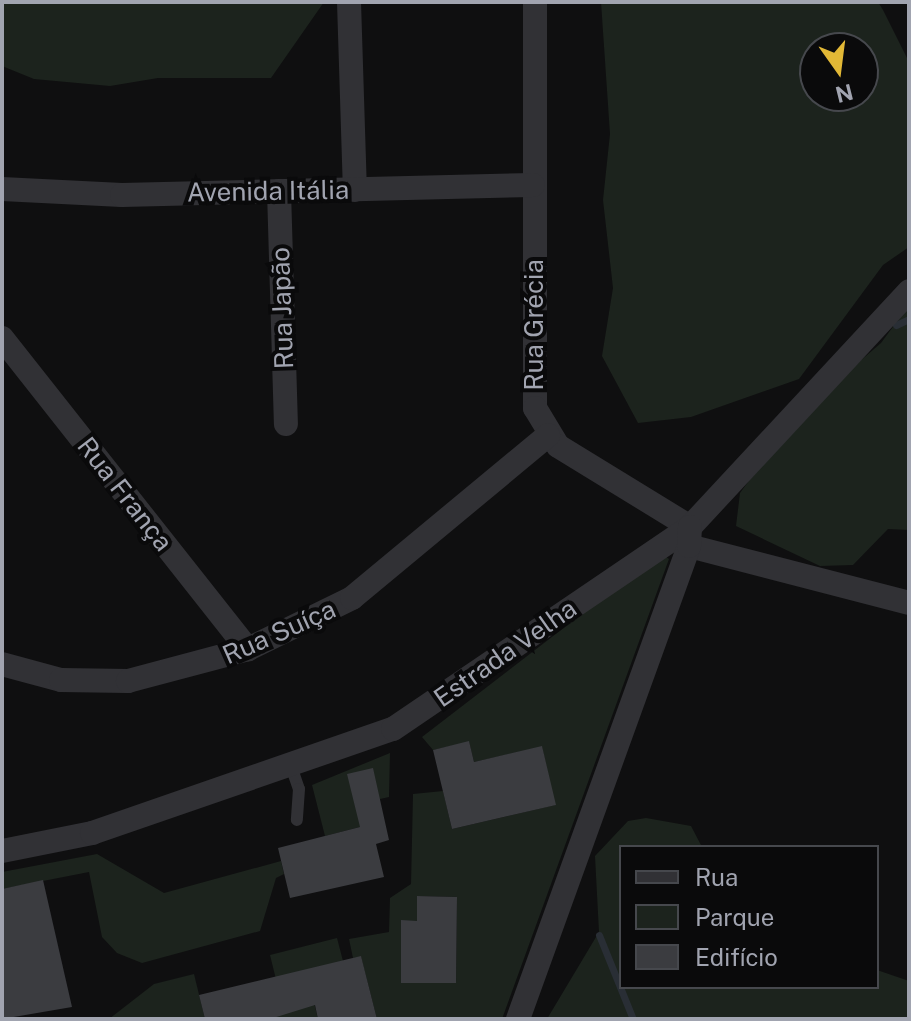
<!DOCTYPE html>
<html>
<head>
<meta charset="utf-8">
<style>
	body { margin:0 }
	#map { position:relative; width:911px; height:1021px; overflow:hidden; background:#0f0f10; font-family:"Public Sans",sans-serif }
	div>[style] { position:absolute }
	.green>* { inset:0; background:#1c231d }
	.stream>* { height:7px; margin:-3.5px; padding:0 3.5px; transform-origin:3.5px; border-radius:3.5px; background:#292e35 }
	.building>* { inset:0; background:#3b3c40 }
	.lane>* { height:12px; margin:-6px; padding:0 6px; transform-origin:6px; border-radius:6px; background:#313135 }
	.street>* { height:24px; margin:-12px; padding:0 12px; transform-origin:12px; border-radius:12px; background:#313135 }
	span { translate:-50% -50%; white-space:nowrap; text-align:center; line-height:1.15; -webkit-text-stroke:8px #0a0a0b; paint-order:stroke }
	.street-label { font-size:26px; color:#a1a4b0 }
	.frame { position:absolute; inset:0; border:4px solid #a1a4b0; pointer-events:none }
	.legend { position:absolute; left:619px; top:845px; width:260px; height:144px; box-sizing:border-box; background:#0a0a0b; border:2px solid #46484d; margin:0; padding:10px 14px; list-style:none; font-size:24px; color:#a1a4b0 }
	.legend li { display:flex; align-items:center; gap:16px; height:40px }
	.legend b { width:40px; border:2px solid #46484d }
	.north { position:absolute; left:799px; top:32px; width:80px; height:80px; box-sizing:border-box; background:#0a0a0b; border:2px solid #46484d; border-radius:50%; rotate:166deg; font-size:22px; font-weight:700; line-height:32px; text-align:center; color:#a1a4b0 }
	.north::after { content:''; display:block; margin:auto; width:28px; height:36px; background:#e2b836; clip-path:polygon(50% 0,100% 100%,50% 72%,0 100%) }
</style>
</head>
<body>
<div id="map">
	<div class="green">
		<div style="clip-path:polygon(2px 2px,324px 2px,271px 78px,158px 78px,110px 86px,34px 79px,2px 66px)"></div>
		<div style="clip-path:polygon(evenodd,601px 2px,878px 2px,883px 10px,909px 62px,909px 247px,883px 265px,799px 379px,691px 417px,638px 423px,602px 356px,613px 288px,603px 200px,610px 134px,601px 2px,863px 48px,863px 96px,815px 96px,815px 48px,863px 48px)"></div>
		<div style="clip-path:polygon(909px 305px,909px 530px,888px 529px,853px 565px,820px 566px,736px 526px,740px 493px,796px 416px,881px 343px)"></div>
		<div style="clip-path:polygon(evenodd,661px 553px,669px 559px,502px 1019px,377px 1019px,361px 957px,353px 958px,349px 939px,389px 932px,390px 898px,411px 884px,413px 794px,443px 791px,452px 829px,555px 805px,542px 747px,474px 762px,469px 742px,433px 750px,422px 737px,661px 553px,417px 896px,457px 897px,456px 983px,401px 982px,401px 921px,417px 921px,417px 896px)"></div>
		<div style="clip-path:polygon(390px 753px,389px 797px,380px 799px,364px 826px,325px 836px,312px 785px)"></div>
		<div style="clip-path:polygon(646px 818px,691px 826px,702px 847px,621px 847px,621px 987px,877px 987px,877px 970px,909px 981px,909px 1019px,547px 1019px,599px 932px,595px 856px,628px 821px)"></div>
		<div style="clip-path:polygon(97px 854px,164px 893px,281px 861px,284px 874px,276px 878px,260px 931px,142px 963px,117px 953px,102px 937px,89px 872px,2px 889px,2px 872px)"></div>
		<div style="clip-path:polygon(337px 938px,343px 961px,306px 970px,318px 1019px,270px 1019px,284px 1012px,270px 955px)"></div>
		<div style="clip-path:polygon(194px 974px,205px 1019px,109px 1019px,154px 984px)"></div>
	</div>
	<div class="stream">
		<div style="left:896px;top:325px;width:14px;rotate:-25deg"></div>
		<div style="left:599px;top:935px;width:91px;rotate:68deg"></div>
	</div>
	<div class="building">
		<div style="clip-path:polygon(469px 741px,474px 762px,542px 746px,556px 805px,452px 829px,433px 750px)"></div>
		<div style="clip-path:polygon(373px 768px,389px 840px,376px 844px,384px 877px,290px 898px,278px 848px,360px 827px,347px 774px)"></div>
		<div style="clip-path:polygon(43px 880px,72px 1007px,2px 1019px,2px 889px)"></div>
		<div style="clip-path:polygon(417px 896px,457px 897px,456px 983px,401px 983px,401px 920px,417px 921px)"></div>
		<div style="clip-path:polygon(361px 956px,377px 1019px,318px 1019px,315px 1005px,270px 1019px,205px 1019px,199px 995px)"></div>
	</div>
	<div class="lane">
		<div style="left:291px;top:766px;width:24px;rotate:71deg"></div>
		<div style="left:299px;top:789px;width:31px;rotate:94deg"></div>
	</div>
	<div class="street">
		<div style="left:349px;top:2px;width:188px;rotate:88.2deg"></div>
		<div style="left:535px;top:2px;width:406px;rotate:90deg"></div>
		<div style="left:535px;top:408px;width:44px;rotate:58.8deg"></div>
		<div style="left:558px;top:446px;width:155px;rotate:31.5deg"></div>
		<div style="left:2px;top:189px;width:120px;rotate:2.9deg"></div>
		<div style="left:122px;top:195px;width:411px;rotate:-1.4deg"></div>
		<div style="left:279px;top:191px;width:233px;rotate:88.3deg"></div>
		<div style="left:2px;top:338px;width:397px;rotate:51.7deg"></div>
		<div style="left:689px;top:546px;width:227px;rotate:14.5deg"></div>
		<div style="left:2px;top:664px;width:61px;rotate:15.2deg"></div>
		<div style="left:61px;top:680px;width:67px;rotate:0.9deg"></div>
		<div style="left:128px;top:681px;width:124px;rotate:-14.9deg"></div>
		<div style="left:248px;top:649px;width:116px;rotate:-26.1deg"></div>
		<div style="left:352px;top:598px;width:255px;rotate:-39.7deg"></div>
		<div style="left:2px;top:851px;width:92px;rotate:-11.3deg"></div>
		<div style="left:92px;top:833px;width:318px;rotate:-19.1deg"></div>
		<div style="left:393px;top:729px;width:359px;rotate:-34.2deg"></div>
		<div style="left:690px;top:527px;width:322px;rotate:-47.1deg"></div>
		<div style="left:518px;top:1019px;width:503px;rotate:-70.12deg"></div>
		<div style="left:689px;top:546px;width:19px;rotate:-87deg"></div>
	</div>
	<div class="street-label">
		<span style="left:268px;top:191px;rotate:-1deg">Avenida Itália</span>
		<span style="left:282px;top:308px;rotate:-92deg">Rua Japão</span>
		<span style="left:534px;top:325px;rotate:-90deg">Rua Grécia</span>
		<span style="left:125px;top:494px;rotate:52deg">Rua França</span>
		<span style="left:279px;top:632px;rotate:-24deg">Rua Suíça</span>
		<span style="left:505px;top:653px;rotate:-35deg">Estrada Velha</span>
	</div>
	<div class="frame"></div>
	<ul class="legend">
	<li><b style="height:10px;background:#313135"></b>Rua</li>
	<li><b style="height:22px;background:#1c231d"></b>Parque</li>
	<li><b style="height:22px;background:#3b3c40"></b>Edifício</li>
	</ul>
	<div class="north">N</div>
</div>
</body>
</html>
